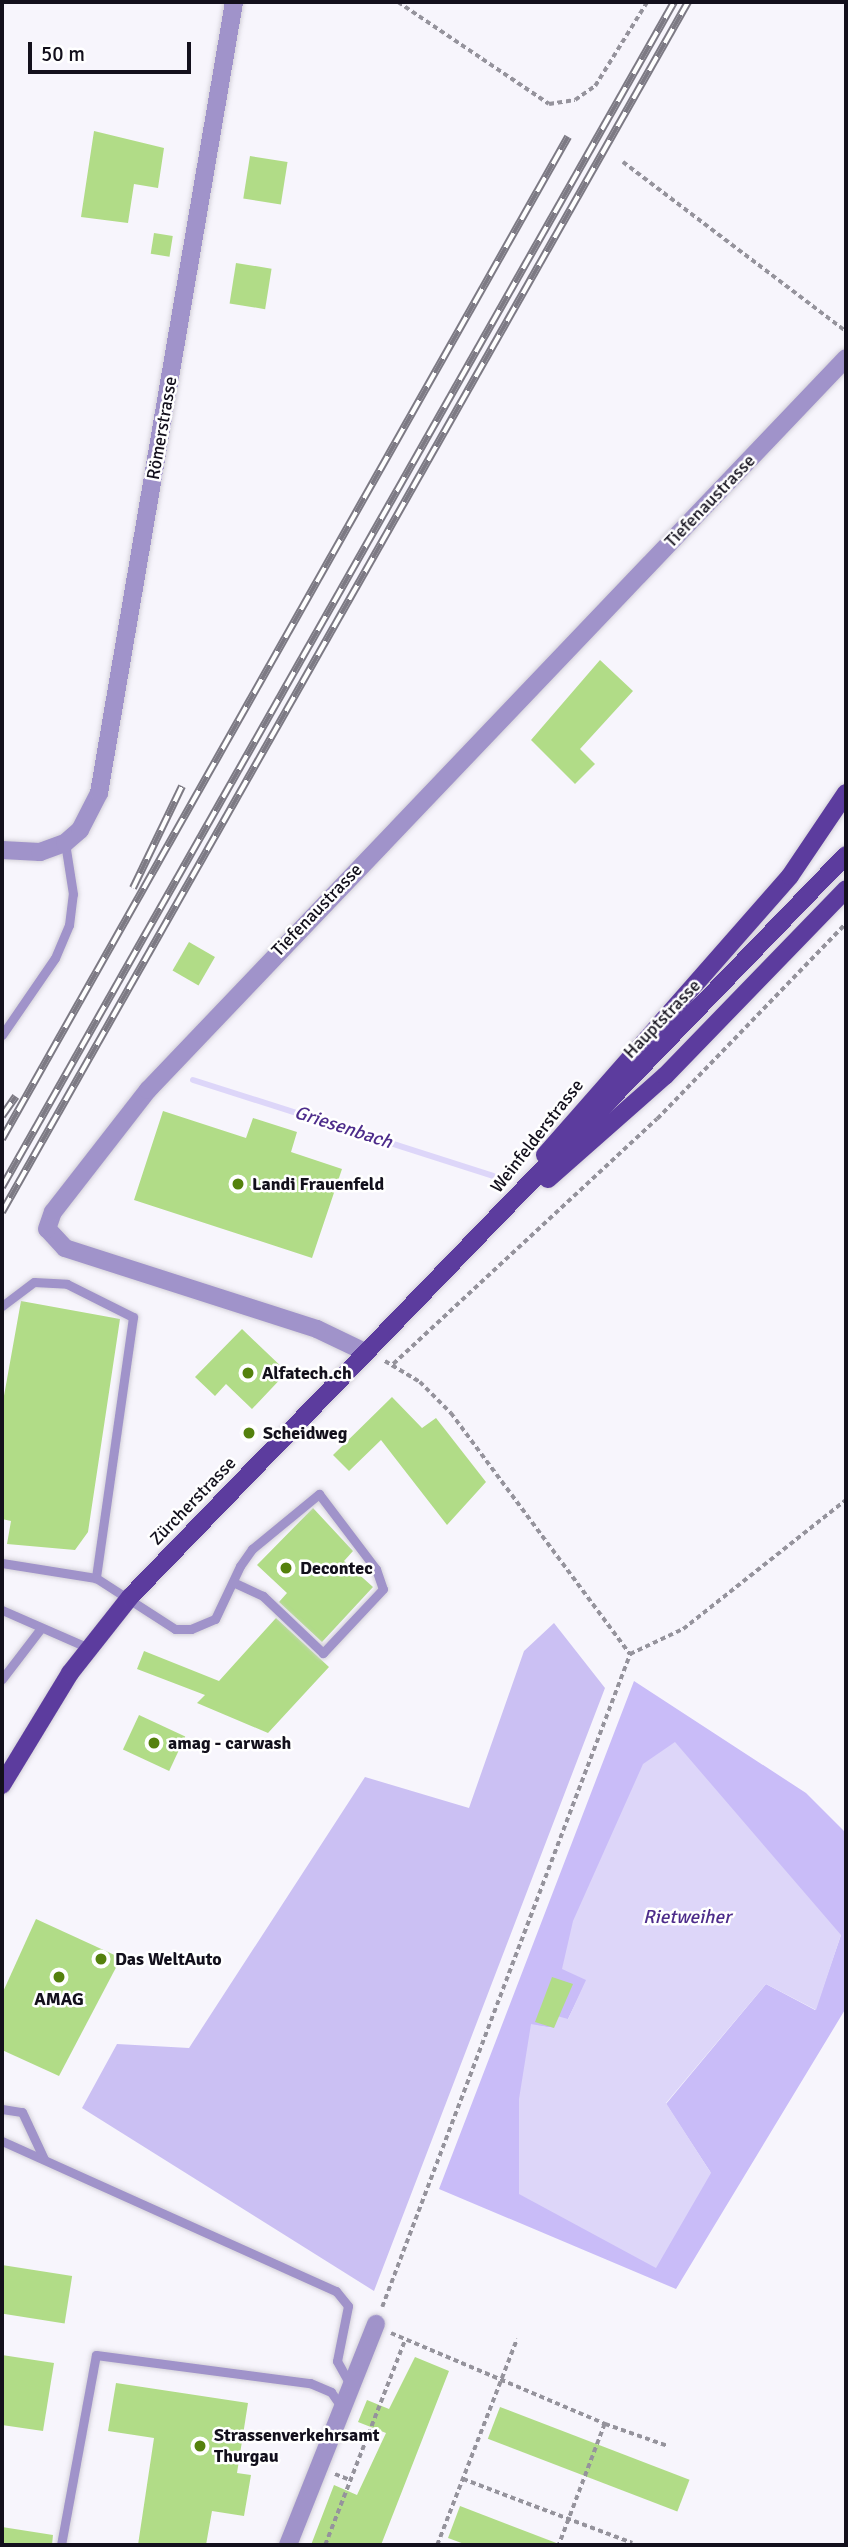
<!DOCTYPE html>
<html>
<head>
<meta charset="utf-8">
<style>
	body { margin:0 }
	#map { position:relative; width:848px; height:2547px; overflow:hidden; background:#f7f5fc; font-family:Signika,sans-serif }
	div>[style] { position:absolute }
	.green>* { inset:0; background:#c9bcf8 }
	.forest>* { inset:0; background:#cbc0f3 }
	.water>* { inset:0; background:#ddd6f9 }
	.stream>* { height:6px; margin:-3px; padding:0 3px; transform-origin:3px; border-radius:3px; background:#ddd6f9 }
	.building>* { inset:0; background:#b1dc87; transform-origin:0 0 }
	.path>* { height:3.5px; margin-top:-1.75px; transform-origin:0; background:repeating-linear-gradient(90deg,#95939c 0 5px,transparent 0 8.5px) }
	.roads { filter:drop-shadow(0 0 2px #d3d0d8) drop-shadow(0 0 2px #d3d0d8) }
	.service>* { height:9px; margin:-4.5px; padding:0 4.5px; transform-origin:4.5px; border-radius:4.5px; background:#a093ca }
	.minor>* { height:18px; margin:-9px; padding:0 9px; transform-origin:9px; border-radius:9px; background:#a093ca }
	.primary>* { height:18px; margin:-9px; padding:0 9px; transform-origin:9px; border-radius:9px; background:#5c3c9e }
	.rail>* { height:8px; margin-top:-4px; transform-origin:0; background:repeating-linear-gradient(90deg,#fff 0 16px,#7d7a84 0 32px); box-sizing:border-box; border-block:2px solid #7d7a84 }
	.dots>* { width:19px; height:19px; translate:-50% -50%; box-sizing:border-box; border:4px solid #fff; border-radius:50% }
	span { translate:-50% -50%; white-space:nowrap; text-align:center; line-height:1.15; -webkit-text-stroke:5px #fff; paint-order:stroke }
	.street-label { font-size:18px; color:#13101c }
	.poi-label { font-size:18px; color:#13101c; font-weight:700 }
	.left { translate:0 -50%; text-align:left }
	.water-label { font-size:19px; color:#4d2c8b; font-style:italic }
	.frame { position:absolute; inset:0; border:4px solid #13101c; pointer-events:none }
	.scale { position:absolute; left:28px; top:42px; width:163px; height:32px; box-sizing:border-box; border:4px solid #13101c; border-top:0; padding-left:9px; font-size:21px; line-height:24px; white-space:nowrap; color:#13101c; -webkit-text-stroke:5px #fff; paint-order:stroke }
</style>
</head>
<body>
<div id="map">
	<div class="green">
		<div style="clip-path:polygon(evenodd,634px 1681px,806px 1793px,846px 1833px,846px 2008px,676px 2289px,439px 2189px,634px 1681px,841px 1935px,815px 2010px,766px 1984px,666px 2104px,711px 2173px,531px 2025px,554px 2028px,568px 2019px,587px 1980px,841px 1935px)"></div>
	</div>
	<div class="forest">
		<div style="clip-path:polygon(554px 1623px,605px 1688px,374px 2291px,82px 2108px,117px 2044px,189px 2048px,365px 1777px,469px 1808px,524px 1651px)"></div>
	</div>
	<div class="water">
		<div style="clip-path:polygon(675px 1742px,841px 1935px,816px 2010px,766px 1984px,666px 2103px,711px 2173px,656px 2268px,519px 2194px,519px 2099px,531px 2024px,553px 2028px,557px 2016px,568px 2019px,586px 1980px,562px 1969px,573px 1921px,643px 1764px)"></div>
	</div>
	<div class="stream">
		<div style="left:193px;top:1080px;width:315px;rotate:17.7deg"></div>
	</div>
	<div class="building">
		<div style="clip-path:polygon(94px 131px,164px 148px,158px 188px,134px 184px,128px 223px,81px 217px)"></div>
		<div style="left:250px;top:156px;width:38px;height:43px;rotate:9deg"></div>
		<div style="left:154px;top:233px;width:19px;height:21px;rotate:9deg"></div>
		<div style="left:236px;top:263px;width:36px;height:41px;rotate:9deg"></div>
		<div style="clip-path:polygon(600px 660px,633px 691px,580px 749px,595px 764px,575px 784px,531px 740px)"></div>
		<div style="left:189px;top:942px;width:30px;height:33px;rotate:30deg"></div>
		<div style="clip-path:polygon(163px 1111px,246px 1138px,253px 1118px,297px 1132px,291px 1152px,342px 1169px,312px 1258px,134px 1200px)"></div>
		<div style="clip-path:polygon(21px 1301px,120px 1319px,88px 1532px,75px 1550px,7px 1544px,11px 1521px,2px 1519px,2px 1407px)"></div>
		<div style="clip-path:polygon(242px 1329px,287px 1372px,252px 1409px,226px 1384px,215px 1396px,195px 1377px)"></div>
		<div style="clip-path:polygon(392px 1397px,422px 1428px,436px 1418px,486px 1482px,447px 1525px,381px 1440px,349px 1471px,333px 1455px)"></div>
		<div style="clip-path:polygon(313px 1508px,353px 1551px,344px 1561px,373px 1587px,322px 1642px,279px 1602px,287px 1593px,257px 1565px)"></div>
		<div style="clip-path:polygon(276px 1618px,329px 1667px,268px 1733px,197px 1703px,205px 1695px,137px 1669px,144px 1651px,219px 1681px)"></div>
		<div style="left:139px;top:1715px;width:51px;height:38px;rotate:25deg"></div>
		<div style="clip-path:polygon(36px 1919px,121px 1958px,59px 2076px,2px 2050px,2px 1994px)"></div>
		<div style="clip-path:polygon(552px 1977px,573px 1984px,554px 2028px,535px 2022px)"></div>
		<div style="left:2px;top:2265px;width:71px;height:48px;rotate:9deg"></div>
		<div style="clip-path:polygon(2px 2355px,54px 2363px,43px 2431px,2px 2425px)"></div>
		<div style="clip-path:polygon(415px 2357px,449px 2371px,381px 2545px,311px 2545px,334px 2485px,357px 2495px,386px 2433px,358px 2422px,367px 2400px,389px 2409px)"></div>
		<div style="clip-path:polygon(116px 2383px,248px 2403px,237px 2473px,251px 2475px,244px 2516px,212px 2511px,206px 2545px,138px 2545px,154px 2438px,108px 2431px)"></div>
		<div style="left:500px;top:2407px;width:203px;height:34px;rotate:21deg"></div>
		<div style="clip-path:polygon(460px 2506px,559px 2544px,558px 2545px,467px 2545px,448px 2538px)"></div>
		<div style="clip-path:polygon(2px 2527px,53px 2535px,52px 2545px,2px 2545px)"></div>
	</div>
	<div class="path">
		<div style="left:398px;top:2px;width:182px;rotate:34deg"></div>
		<div style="left:549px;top:104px;width:26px;rotate:-9deg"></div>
		<div style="left:575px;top:100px;width:24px;rotate:-35deg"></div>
		<div style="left:595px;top:86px;width:99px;rotate:-58.2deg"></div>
		<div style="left:623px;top:162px;width:280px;rotate:37.2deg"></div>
		<div style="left:385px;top:1361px;width:41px;rotate:31deg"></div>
		<div style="left:420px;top:1382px;width:44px;rotate:45deg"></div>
		<div style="left:451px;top:1413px;width:300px;rotate:53.4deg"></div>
		<div style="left:630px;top:1654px;width:59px;rotate:-25.3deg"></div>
		<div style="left:683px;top:1629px;width:208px;rotate:-38.4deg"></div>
		<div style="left:393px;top:1364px;width:360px;rotate:-42.9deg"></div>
		<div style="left:657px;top:1119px;width:272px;rotate:-46deg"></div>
		<div style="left:382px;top:2307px;width:699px;rotate:-69.2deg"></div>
		<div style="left:391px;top:2333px;width:233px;rotate:23deg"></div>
		<div style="left:605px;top:2424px;width:129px;rotate:110.8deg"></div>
		<div style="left:605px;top:2424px;width:67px;rotate:19.2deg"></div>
		<div style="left:335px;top:2474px;width:16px;rotate:22deg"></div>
		<div style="left:463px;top:2479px;width:181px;rotate:20.7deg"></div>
		<div style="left:325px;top:2545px;width:218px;rotate:-68.7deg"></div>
		<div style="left:437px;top:2545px;width:221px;rotate:-68.8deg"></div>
	</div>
	<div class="roads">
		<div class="service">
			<div style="left:2px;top:1035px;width:93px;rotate:-55.5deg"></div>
			<div style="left:55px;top:958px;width:36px;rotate:-67deg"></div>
			<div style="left:69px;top:925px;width:31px;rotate:-83deg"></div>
			<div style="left:73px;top:894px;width:52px;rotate:-98.9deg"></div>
			<div style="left:2px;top:1306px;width:40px;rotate:-37deg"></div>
			<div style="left:34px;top:1282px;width:33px;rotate:3deg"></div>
			<div style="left:67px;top:1284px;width:74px;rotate:26.6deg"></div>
			<div style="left:133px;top:1317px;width:264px;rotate:98.1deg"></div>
			<div style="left:2px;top:1563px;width:95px;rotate:9.1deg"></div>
			<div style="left:96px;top:1578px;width:94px;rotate:32.8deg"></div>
			<div style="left:175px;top:1629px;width:16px"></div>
			<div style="left:191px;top:1629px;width:26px;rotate:-23deg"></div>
			<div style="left:215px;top:1619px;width:59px;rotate:-64.7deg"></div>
			<div style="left:240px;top:1566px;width:21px;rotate:-55deg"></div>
			<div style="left:252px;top:1549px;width:87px;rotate:-39.4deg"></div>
			<div style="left:319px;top:1494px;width:94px;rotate:52.8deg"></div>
			<div style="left:376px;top:1569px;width:21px;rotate:71deg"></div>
			<div style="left:383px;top:1589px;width:88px;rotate:133.2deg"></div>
			<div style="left:323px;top:1653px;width:83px;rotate:-136.5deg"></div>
			<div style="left:263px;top:1596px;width:33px;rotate:-155deg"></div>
			<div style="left:2px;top:1610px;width:95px;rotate:23.6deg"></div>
			<div style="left:2px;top:1679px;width:64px;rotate:-52.6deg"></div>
			<div style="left:2px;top:2109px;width:20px;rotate:9deg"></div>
			<div style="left:22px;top:2112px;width:52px;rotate:64.9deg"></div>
			<div style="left:2px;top:2141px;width:366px;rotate:24.2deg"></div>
			<div style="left:336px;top:2291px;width:19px;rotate:51deg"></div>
			<div style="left:348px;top:2306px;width:56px;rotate:101.3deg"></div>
			<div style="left:337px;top:2361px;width:29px;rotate:61deg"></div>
			<div style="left:61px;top:2545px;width:193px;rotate:-79.6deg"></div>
			<div style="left:96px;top:2355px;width:216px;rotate:7.5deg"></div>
			<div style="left:310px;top:2383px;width:23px;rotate:23deg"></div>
			<div style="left:331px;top:2392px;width:19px;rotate:55deg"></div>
		</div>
		<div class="minor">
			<div style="left:2px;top:850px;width:38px;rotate:3deg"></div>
			<div style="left:40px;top:852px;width:27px;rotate:-20deg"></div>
			<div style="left:65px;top:843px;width:20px;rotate:-41deg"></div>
			<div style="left:80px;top:830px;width:42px;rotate:-62.8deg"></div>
			<div style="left:99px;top:793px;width:802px;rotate:-80.31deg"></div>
			<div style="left:365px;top:1352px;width:53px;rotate:-154.4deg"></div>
			<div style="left:317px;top:1329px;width:265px;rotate:-162.2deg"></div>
			<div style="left:65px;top:1248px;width:26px;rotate:-133deg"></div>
			<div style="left:47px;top:1229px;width:18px;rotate:-71deg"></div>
			<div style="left:53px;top:1212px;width:155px;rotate:-52.1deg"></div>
			<div style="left:148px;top:1090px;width:1011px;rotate:-46.36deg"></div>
			<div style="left:288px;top:2545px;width:238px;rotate:-68.3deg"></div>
		</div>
		<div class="primary">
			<div style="left:545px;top:1155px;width:371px;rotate:-48.7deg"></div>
			<div style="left:790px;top:876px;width:100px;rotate:-56deg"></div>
			<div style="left:548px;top:1179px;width:156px;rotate:-41.4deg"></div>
			<div style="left:665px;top:1076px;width:260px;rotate:-45.9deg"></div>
			<div style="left:2px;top:1785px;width:131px;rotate:-58.7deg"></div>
			<div style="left:70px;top:1673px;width:97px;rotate:-51.7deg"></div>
			<div style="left:130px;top:1597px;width:1031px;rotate:-46.02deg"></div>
		</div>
	</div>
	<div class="rail">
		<div style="left:133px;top:888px;width:113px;rotate:-64.3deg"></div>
		<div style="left:2px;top:1116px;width:24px;rotate:-55deg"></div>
		<div style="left:2px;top:1139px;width:1151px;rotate:-60.54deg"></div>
		<div style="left:2px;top:1187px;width:1362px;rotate:-60.44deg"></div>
		<div style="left:2px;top:1212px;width:1391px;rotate:-60.45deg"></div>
	</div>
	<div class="dots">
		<div style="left:238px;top:1184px;background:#54810d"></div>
		<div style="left:248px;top:1373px;background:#54810d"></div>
		<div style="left:249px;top:1433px;background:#54810d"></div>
		<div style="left:286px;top:1568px;background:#54810d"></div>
		<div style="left:154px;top:1743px;background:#54810d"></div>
		<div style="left:101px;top:1959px;background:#54810d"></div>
		<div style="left:59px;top:1977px;background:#54810d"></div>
		<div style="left:200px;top:2446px;background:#54810d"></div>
	</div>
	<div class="street-label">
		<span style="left:162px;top:428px;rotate:-80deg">Römerstrasse</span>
		<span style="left:710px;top:501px;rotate:-46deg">Tiefenaustrasse</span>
		<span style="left:317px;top:910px;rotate:-46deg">Tiefenaustrasse</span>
		<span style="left:662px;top:1019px;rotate:-46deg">Hauptstrasse</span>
		<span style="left:537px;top:1136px;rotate:-52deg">Weinfelderstrasse</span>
		<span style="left:193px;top:1501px;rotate:-46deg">Zürcherstrasse</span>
	</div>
	<div class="poi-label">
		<span class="left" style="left:252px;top:1184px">Landi Frauenfeld</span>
		<span class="left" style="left:262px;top:1373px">Alfatech.ch</span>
		<span class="left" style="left:263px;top:1433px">Scheidweg</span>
		<span class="left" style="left:300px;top:1568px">Decontec</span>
		<span class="left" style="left:168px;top:1743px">amag - carwash</span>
		<span class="left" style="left:115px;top:1959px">Das WeltAuto</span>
		<span style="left:59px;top:1999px">AMAG</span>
		<span class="left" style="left:214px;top:2446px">Strassenverkehrsamt<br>Thurgau</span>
	</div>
	<div class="water-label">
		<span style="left:343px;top:1128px;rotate:18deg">Griesenbach</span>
		<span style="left:687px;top:1918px">Rietweiher</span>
	</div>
	<div class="frame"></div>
	<div class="scale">50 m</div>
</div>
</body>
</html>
